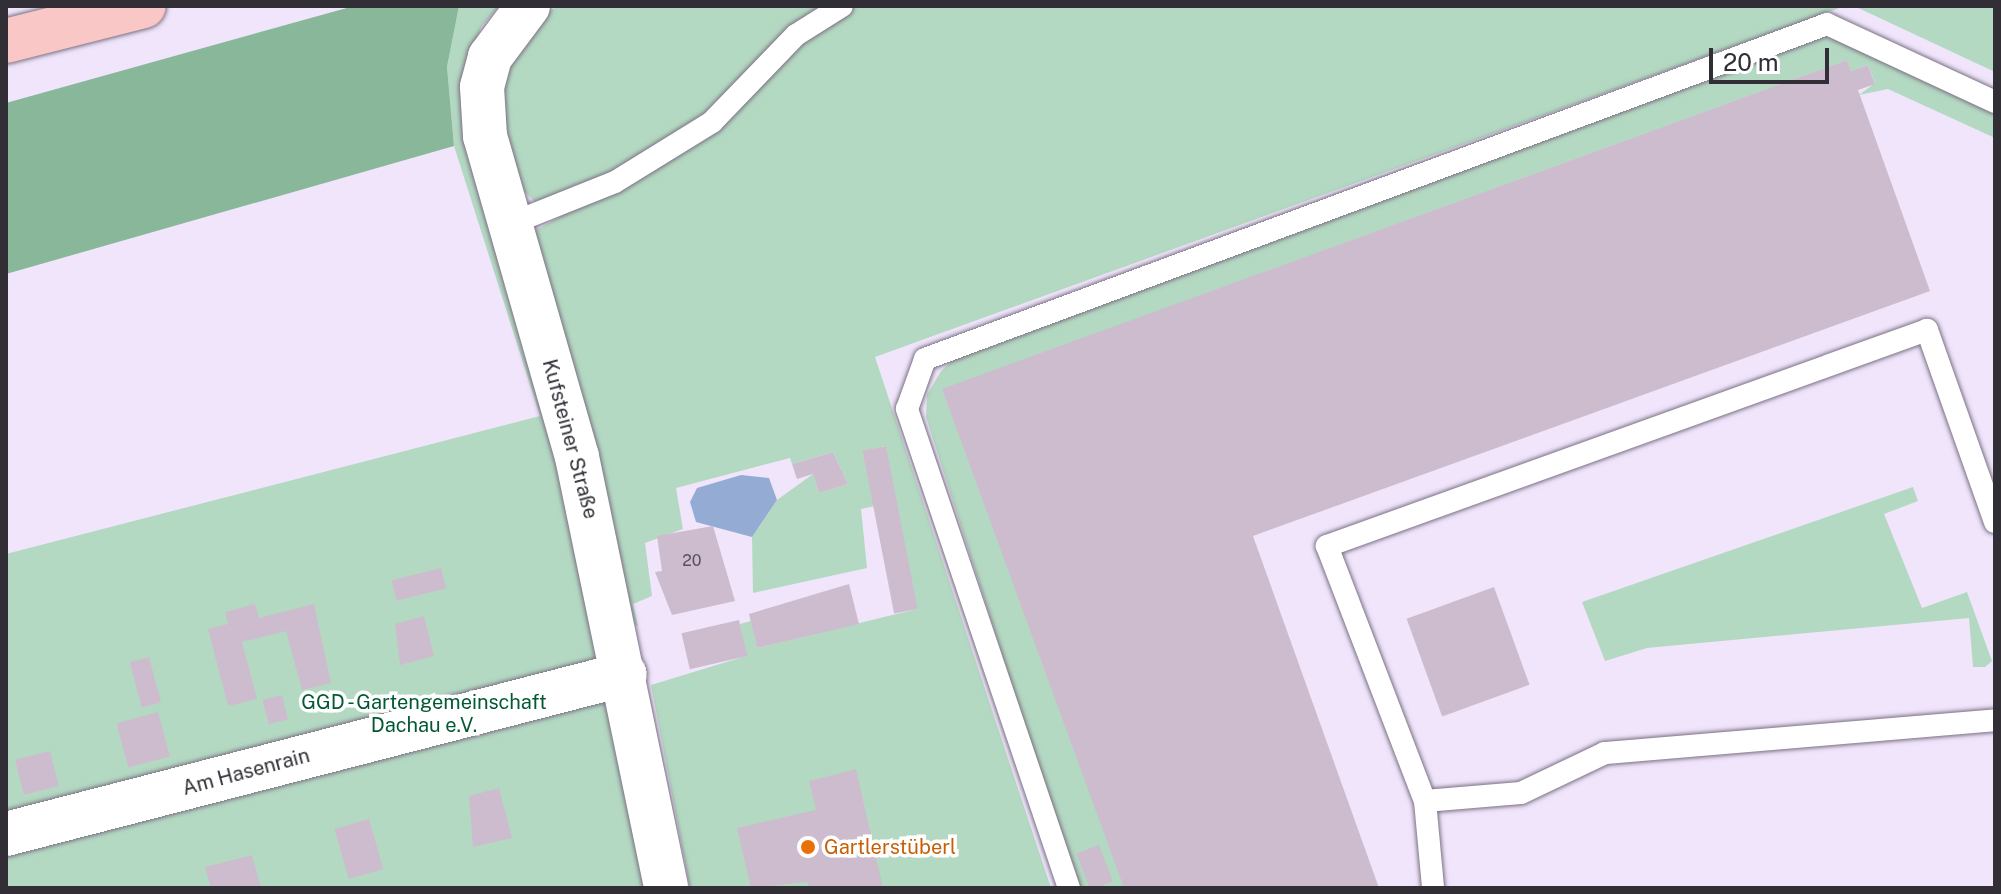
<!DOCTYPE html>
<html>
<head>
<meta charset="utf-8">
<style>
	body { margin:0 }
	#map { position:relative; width:2001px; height:894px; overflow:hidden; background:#f0e5fb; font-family:"Public Sans",sans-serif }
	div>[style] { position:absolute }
	.green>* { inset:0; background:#b4d9c2 }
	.forest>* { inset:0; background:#88b79a }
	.water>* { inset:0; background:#94acd4 }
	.building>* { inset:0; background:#cdbccd; transform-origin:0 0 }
	.roads { filter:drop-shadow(0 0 2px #7b7184) drop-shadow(0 0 2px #7b7184) }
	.service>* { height:22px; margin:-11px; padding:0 11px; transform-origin:11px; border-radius:11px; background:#fff }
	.minor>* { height:44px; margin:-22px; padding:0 22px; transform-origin:22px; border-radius:22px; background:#fff }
	.trunk>* { height:44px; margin:-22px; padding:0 22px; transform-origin:22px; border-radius:22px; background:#f8c7c6 }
	.dots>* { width:22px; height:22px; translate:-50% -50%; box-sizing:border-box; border:4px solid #fff; border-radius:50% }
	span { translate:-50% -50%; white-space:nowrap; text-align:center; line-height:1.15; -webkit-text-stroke:7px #fff; paint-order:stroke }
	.number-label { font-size:16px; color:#59525c }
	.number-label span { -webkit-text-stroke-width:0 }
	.street-label { font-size:20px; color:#322e36 }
	.park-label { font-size:20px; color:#045935 }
	.food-label { font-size:20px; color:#c56008 }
	.left { translate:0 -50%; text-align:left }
	.frame { position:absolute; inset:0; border:8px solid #322e36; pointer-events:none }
	.scale { position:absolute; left:1709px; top:48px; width:120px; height:36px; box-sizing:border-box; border:4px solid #322e36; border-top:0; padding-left:10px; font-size:24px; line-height:28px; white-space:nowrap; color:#322e36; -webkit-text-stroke:6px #fff; paint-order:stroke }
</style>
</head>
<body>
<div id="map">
	<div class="green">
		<div style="clip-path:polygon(459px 6px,499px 6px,481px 27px,463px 77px,466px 149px,577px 530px,571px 538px,648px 888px,6px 888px,6px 554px,540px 416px,454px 146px,447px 67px)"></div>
		<div style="clip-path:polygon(559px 6px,1845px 6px,875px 357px,1051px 888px,690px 888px,651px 685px,746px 656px,740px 624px,751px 621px,757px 648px,917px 609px,885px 446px,863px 451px,875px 506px,861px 509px,867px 568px,753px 593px,752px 537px,777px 500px,813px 474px,819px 493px,848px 484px,833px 452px,792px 464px,790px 458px,676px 488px,683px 529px,645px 543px,652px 596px,633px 604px,638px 626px,630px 623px,531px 233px,565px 214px,559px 197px,535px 202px,506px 173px,497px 83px,545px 13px)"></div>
		<div style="clip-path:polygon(1854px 6px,1995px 6px,1995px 72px)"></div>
		<div style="clip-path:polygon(1831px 33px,1995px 109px,1995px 138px,1888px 89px,1859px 95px,1875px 83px,1868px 65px,1851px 71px,1847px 60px,1172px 306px,1124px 888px,1077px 888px,926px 417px,927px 395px,941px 371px,961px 352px)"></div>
		<div style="clip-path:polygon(1913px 487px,1918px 501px,1884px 514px,1922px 608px,1967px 592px,1992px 661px,1985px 667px,1973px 667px,1969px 618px,1647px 648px,1605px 661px,1582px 602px)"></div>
	</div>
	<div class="forest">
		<div style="clip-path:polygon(354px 6px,459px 6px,447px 67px,454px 146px,6px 274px,6px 103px)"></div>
	</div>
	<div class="water">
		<div style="clip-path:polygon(741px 475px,769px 478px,777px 500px,752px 537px,696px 522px,690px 502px,697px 488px)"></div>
	</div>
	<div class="building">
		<div style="clip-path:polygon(1847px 60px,1851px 71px,1868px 65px,1875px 84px,1858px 90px,1930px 291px,1253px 536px,1379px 888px,1124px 888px,942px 389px)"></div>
		<div style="left:886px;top:446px;width:166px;height:24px;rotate:79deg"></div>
		<div style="clip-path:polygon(833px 452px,848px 484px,819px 493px,813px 474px,797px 479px,792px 464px)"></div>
		<div style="clip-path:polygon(713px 526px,735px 601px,672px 615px,655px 572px,662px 571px,657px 536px)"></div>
		<div style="left:441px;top:568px;width:21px;height:51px;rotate:76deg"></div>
		<div style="clip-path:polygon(849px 584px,859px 624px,757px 648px,749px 614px)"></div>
		<div style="left:1494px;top:587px;width:104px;height:93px;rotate:70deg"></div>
		<div style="clip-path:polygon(255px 604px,259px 618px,314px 604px,331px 683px,302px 690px,286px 631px,242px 642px,257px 699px,228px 706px,208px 629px,228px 624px,225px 612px)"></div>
		<div style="clip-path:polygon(424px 616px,434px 656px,400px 665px,395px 624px)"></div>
		<div style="left:739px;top:620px;width:37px;height:59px;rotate:77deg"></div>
		<div style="left:149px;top:657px;width:47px;height:20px;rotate:75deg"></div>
		<div style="left:282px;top:695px;width:25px;height:20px;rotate:76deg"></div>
		<div style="left:158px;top:712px;width:46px;height:43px;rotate:75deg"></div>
		<div style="left:50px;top:751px;width:36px;height:36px;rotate:76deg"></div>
		<div style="clip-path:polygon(856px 769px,883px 888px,809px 888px,808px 882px,751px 888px,737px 828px,816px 810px,809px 781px)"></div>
		<div style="clip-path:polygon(499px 788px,512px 838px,473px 847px,469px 796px)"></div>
		<div style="left:369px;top:819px;width:52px;height:36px;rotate:74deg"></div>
		<div style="left:1099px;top:845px;width:39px;height:24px;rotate:69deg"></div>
		<div style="clip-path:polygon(252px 855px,261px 888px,211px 888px,205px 867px)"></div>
	</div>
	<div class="roads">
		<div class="service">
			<div style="left:510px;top:224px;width:113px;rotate:-21.8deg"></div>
			<div style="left:615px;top:182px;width:114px;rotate:-31.7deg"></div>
			<div style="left:712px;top:122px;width:121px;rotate:-46deg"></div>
			<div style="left:796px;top:35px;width:54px;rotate:-32.2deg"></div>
			<div style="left:1995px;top:522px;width:204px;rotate:-109.5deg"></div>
			<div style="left:1927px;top:330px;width:638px;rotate:160.2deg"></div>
			<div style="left:1327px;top:546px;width:273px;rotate:69deg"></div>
			<div style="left:1425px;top:801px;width:96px;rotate:-4.8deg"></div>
			<div style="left:1521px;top:793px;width:93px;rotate:-25.5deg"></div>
			<div style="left:1605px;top:753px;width:391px;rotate:-4.8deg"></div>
			<div style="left:1425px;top:801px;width:87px;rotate:84.7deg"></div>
			<div style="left:1069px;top:888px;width:506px;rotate:-108.69deg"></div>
			<div style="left:907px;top:409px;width:53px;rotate:-70.2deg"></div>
			<div style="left:925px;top:359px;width:962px;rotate:-20.37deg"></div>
			<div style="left:1827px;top:24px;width:185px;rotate:24.9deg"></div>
		</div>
		<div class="minor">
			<div style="left:528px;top:6px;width:64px;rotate:126.7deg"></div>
			<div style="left:490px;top:57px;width:31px;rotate:105deg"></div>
			<div style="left:482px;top:87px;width:49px;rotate:86.5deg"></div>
			<div style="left:485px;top:136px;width:334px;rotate:74deg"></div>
			<div style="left:577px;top:457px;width:440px;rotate:78.3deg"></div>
			<div style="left:6px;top:834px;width:639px;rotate:-14.49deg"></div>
		</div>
		<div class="trunk">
			<div style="left:6px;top:41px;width:142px;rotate:-14.2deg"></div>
		</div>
	</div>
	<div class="dots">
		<div style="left:808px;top:847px;background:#e8710a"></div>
	</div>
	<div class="number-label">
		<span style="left:692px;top:561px">20</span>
	</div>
	<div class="street-label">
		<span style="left:570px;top:439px;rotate:75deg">Kufsteiner Straße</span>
		<span style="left:246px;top:772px;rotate:-15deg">Am Hasenrain</span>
	</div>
	<div class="park-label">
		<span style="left:424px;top:714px">GGD - Gartengemeinschaft<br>Dachau e.V.</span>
	</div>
	<div class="food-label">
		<span class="left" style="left:824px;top:847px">Gartlerstüberl</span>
	</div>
	<div class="frame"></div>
	<div class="scale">20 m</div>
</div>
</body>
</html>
